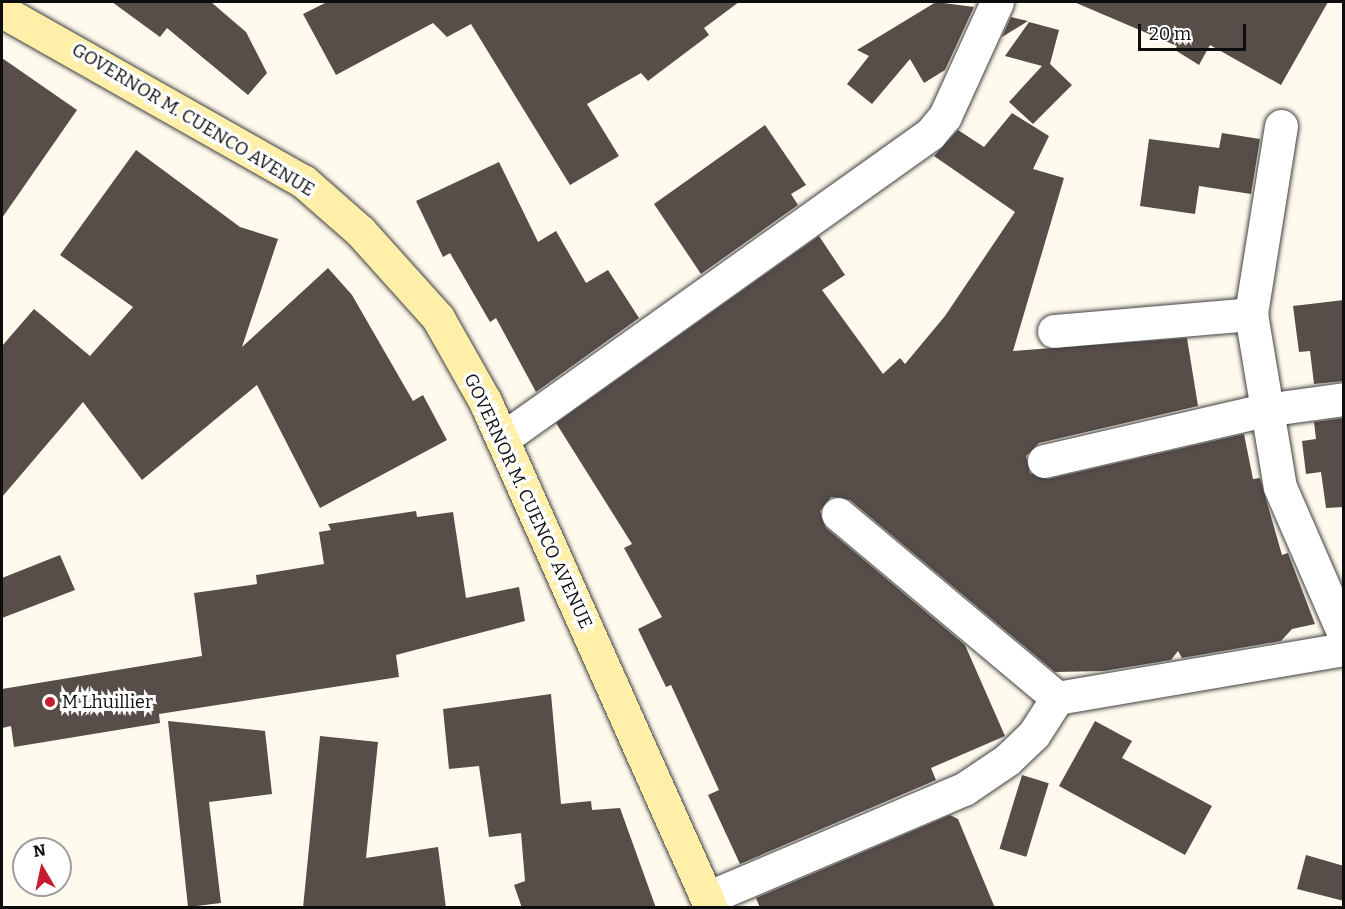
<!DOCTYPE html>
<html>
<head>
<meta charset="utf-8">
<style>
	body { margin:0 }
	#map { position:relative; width:1345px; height:909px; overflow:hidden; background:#fffaed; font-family:Bitter,serif }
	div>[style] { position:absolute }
	.building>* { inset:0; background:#574d49; transform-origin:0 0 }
	.roads { filter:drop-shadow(0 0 2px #404040) drop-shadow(0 0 2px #404040) }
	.minor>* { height:33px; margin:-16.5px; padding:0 16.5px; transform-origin:16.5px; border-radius:16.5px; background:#fff }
	.secondary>* { height:33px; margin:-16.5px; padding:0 16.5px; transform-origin:16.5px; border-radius:16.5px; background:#ffefa8 }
	.dots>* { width:16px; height:16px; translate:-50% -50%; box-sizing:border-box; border:3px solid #fff; border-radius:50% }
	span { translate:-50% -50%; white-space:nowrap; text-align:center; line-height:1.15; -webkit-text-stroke:6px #fff; paint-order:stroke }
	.street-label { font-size:18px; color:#0d0d0d }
	.poi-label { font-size:18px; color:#0d0d0d }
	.left { translate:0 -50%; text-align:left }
	.frame { position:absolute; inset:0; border:3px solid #0d0d0d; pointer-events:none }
	.north { position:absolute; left:12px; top:837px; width:60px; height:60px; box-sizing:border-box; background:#fff; border:2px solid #9e9e9e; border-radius:50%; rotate:351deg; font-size:16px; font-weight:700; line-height:24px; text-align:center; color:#0d0d0d }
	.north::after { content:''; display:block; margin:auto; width:21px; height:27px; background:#c61d32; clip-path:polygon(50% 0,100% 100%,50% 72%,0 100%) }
	.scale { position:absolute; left:1138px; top:24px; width:108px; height:27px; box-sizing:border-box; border:3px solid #0d0d0d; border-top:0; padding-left:8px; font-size:18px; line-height:21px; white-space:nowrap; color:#0d0d0d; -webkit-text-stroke:4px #fff; paint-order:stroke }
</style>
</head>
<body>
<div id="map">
	<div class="building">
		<div style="clip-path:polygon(112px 2px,211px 2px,246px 32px,267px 73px,248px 95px,167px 28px,160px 37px)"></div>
		<div style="clip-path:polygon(327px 2px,739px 2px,704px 28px,709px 35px,648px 81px,641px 73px,587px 104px,619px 156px,570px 185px,471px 24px,447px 37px,433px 23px,336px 75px,303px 14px)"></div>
		<div style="clip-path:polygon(936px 2px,974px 7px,945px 70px,924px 83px,910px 59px,872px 104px,847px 84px,869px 56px,857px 50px)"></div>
		<div style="clip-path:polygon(1074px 2px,1328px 2px,1281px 85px,1210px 45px,1199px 65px,1175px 50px,1177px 46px)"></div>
		<div style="clip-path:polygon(1011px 17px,1028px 21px,1002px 37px)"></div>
		<div style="clip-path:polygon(1029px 22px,1059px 30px,1050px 64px,1072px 85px,1033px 124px,1009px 102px,1042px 66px,1005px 56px)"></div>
		<div style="clip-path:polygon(2px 58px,77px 110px,2px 218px)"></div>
		<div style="clip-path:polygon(1012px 113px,1049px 136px,1033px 169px,1064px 178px,1013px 351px,1187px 338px,1198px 406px,1039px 443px,1026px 456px,1030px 473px,1048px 479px,1244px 434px,1253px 479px,1260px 478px,1282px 555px,1288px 553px,1315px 624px,1292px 629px,1281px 641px,1182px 658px,1178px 651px,1171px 660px,1104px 671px,1055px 672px,850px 500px,831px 497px,820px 511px,826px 528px,965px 645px,1005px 736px,931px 768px,936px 780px,740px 864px,708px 795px,719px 790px,671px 685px,666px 687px,638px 629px,662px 617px,624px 548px,632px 544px,556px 423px,819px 236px,845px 275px,822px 290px,883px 374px,900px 358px,905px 364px,945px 316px,1015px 212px,934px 156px,958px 130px,984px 147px)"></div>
		<div style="clip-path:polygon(765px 125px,806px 185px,791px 194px,798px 205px,701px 274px,654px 204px)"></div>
		<div style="clip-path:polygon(1222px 133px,1260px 139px,1251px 194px,1199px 186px,1195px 214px,1140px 206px,1149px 139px,1219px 148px)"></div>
		<div style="clip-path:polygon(136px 150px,240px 227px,278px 239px,242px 347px,328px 268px,352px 295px,413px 401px,423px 395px,447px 440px,320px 508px,257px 385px,142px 480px,83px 402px,2px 497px,2px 346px,34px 309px,90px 356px,133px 307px,60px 255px)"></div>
		<div style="clip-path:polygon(499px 162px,538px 242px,556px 231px,586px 283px,608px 270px,639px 318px,536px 392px,496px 318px,490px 322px,450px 253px,443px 257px,416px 201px)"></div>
		<div style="clip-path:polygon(1344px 300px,1344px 381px,1314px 384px,1310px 351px,1299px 352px,1293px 306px)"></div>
		<div style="clip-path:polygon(1344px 418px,1344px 507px,1326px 508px,1321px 472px,1306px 474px,1302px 441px,1316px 439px,1314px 422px)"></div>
		<div style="clip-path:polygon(416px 511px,417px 517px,453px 512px,466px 598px,519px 587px,525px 621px,396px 655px,399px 677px,159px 714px,160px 723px,14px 747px,11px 726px,2px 728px,2px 689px,202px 656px,194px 593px,257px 584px,256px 575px,324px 564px,319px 532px,331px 530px,328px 524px)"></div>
		<div style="clip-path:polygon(60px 555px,75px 590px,2px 618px,2px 578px)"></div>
		<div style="clip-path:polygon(551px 694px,561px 804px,591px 801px,592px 810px,620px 808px,656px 908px,522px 908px,514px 885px,525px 881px,521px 833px,489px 837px,479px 766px,449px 769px,443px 709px)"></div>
		<div style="clip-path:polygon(168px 721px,265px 731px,272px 794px,209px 802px,221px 903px,188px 907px)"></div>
		<div style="clip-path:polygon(1095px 721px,1132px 741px,1122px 758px,1212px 806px,1185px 855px,1059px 786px)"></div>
		<div style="clip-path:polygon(320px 736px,378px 742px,366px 858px,438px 847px,446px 908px,303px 908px)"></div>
		<div style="left:1022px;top:775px;width:28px;height:77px;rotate:17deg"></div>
		<div style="clip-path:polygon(950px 815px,958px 819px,995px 908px,760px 908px,756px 898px)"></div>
		<div style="clip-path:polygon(1306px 855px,1344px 866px,1344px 901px,1297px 889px)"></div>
	</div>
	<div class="roads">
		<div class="minor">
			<div style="left:1281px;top:126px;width:190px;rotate:99.1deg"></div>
			<div style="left:1251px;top:314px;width:175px;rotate:80.5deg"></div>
			<div style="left:1280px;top:487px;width:160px;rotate:66.5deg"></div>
			<div style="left:1054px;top:331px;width:198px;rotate:-4.9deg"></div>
			<div style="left:502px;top:439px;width:526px;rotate:-35.47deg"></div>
			<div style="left:930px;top:134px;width:23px;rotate:-50deg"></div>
			<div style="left:945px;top:116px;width:125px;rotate:-65.5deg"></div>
			<div style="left:1044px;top:461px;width:227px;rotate:-13deg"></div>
			<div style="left:1265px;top:410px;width:80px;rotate:-7.9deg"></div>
			<div style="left:838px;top:514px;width:286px;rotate:40deg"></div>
			<div style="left:707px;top:898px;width:279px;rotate:-23deg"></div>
			<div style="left:964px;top:789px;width:52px;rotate:-34deg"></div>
			<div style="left:1007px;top:760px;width:37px;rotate:-44deg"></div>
			<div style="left:1034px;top:734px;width:43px;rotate:-57.4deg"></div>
			<div style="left:1057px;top:698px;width:291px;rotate:-9.7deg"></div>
		</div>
		<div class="secondary">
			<div style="left:2px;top:11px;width:346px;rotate:29.5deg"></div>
			<div style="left:303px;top:181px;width:76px;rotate:41.3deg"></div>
			<div style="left:360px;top:231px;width:117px;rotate:48.1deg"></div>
			<div style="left:438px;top:318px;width:95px;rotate:60.5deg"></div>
			<div style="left:485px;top:401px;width:555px;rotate:65.97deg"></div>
		</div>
	</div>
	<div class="dots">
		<div style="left:50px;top:702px;background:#c61d32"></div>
	</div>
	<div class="street-label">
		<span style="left:193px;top:120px;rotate:31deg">GOVERNOR M. CUENCO AVENUE</span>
		<span style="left:528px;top:501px;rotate:65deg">GOVERNOR M. CUENCO AVENUE</span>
	</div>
	<div class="poi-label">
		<span class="left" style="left:62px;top:702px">M Lhuillier</span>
	</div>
	<div class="frame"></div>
	<div class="north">N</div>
	<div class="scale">20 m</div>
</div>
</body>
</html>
